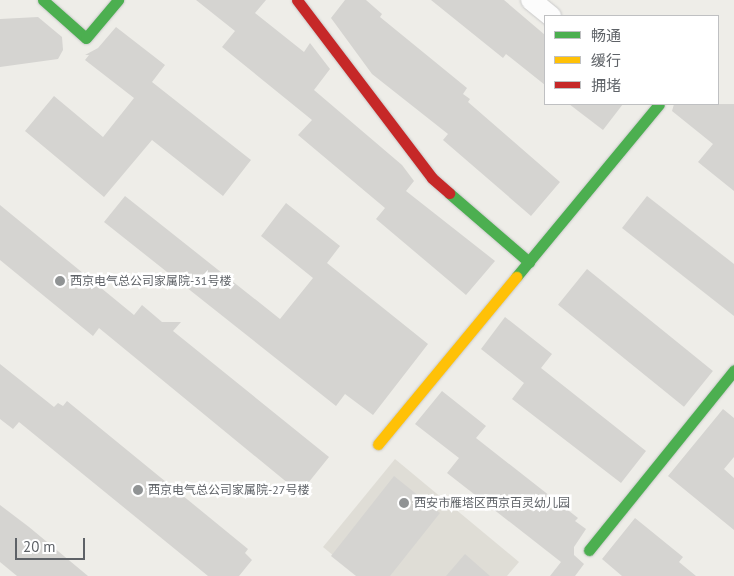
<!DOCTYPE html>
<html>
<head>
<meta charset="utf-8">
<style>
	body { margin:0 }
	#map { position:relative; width:734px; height:576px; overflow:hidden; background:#eeede8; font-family:"PT Sans","Noto Sans SC",sans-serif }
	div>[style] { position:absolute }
	.education>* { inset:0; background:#dfddd6 }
	.building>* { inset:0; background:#d5d4d1; transform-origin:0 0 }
	.roads { filter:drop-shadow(0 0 1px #c9c9c9) drop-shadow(0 0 1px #c9c9c9) }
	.street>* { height:20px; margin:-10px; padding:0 10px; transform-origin:10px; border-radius:10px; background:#fcfcfc }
	.fast>* { height:11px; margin:-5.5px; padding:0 5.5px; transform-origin:5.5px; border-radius:5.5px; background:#4caf50 }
	.slow>* { height:11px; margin:-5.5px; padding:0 5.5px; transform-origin:5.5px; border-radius:5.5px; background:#ffc107 }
	.jam>* { height:11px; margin:-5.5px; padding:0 5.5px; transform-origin:5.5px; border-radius:5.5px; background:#c62828 }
	.dots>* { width:14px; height:14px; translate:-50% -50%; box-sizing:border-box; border:2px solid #fff; border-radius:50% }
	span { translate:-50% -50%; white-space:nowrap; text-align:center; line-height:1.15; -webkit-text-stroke:5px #fff; paint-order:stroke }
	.poi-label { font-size:12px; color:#5e6267 }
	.left { translate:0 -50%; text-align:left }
	.legend { position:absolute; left:544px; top:15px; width:175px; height:90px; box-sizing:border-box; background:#fff; border:1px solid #bfc0c2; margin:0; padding:6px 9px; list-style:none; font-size:15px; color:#5e6267 }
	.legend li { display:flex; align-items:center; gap:10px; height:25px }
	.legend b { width:25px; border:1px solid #bfc0c2 }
	.scale { position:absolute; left:15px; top:538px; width:70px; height:22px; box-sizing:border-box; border:2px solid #5e6267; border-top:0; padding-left:6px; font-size:15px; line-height:18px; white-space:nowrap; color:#5e6267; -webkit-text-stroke:4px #fff; paint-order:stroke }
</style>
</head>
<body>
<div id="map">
	<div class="education">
		<div style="clip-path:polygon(395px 459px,519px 562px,507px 576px,358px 576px,323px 547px)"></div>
	</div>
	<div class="building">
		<div style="clip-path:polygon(196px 0,266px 0,255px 13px,304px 52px,310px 43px,330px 69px,314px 90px,402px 165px,414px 181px,406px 191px,495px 261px,466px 295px,376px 219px,385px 208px,298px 135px,312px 120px,222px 47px,235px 31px)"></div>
		<div style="clip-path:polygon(345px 0,366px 0,382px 14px,380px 17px,467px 88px,463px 94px,470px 99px,468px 102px,560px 182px,531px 216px,443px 140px,448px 134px,372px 74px,331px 18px)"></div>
		<div style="clip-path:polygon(431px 0,504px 0,545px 35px,545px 85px,506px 54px,503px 58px)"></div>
		<div style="clip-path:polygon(38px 17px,62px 37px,63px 50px,58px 59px,0 67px,0 19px)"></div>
		<div style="clip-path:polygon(116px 27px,165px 65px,152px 82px,251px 160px,223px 196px,152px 140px,104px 197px,25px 131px,54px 96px,103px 137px,134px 98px,85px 60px,89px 55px,85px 55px,98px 48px)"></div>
		<div style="clip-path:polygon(569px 104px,623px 104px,603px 130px)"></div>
		<div style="clip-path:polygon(674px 104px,734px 104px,734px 191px,698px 162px,713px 144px,672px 111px)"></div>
		<div style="clip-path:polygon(125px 196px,280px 319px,313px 278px,261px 236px,286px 203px,340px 246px,327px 263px,428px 344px,373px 415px,345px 394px,336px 406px,104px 222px)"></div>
		<div style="clip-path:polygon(647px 196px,734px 264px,734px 316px,622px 228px)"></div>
		<div style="clip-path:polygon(0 205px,134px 315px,142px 305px,162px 322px,181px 322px,173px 331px,329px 457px,300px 493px,99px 328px,93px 336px,0 260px)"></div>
		<div style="left:587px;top:269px;width:162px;height:46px;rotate:39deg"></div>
		<div style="clip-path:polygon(505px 317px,552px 354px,541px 368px,646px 451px,621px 483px,512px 399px,524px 383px,481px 349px)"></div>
		<div style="clip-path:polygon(0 364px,54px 407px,58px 403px,63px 406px,67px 401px,248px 549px,245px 553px,252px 560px,239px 576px,208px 576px,19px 422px,13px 429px,0 419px)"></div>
		<div style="clip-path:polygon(442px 391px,486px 426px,476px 438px,578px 518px,575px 521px,586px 529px,574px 547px,574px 555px,584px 564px,575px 576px,550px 576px,561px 562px,447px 473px,459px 458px,415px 424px)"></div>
		<div style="clip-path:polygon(723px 409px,734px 418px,734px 457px,724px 469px,734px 478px,734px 530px,668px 476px)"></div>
		<div style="clip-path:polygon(394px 476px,440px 513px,390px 576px,356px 576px,331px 556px)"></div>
		<div style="clip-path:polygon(0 505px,29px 527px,88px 576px,17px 576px,0 562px)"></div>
		<div style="clip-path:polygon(635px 518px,683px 557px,679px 562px,696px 576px,622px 576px,602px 559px)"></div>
		<div style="clip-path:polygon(465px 554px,490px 576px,446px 576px)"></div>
	</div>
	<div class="roads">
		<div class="street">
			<div style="left:531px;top:0;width:26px;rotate:39deg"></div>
		</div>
		<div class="fast">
			<div style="left:43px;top:0;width:57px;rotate:41.5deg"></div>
			<div style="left:86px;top:38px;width:50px;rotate:-49.9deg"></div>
			<div style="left:449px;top:193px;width:106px;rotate:40.8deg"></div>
			<div style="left:516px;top:277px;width:224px;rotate:-50.4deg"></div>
			<div style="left:589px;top:550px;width:231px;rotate:-51.1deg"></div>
		</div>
		<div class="slow">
			<div style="left:378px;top:444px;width:217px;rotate:-50.4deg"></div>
		</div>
		<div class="jam">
			<div style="left:297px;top:0;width:223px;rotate:52.8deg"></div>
			<div style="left:432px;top:178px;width:23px;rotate:41deg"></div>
		</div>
	</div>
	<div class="dots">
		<div style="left:60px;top:281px;background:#909394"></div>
		<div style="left:138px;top:490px;background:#909394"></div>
		<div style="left:404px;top:503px;background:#909394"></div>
	</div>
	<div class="poi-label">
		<span class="left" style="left:70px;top:281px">西京电气总公司家属院-31号楼</span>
		<span class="left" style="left:148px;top:490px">西京电气总公司家属院-27号楼</span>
		<span class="left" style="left:414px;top:503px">西安市雁塔区西京百灵幼儿园</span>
	</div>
	<ul class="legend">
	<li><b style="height:6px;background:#4caf50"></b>畅通</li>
	<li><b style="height:6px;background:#ffc107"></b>缓行</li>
	<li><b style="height:6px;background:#c62828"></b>拥堵</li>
	</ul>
	<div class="scale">20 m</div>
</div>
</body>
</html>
